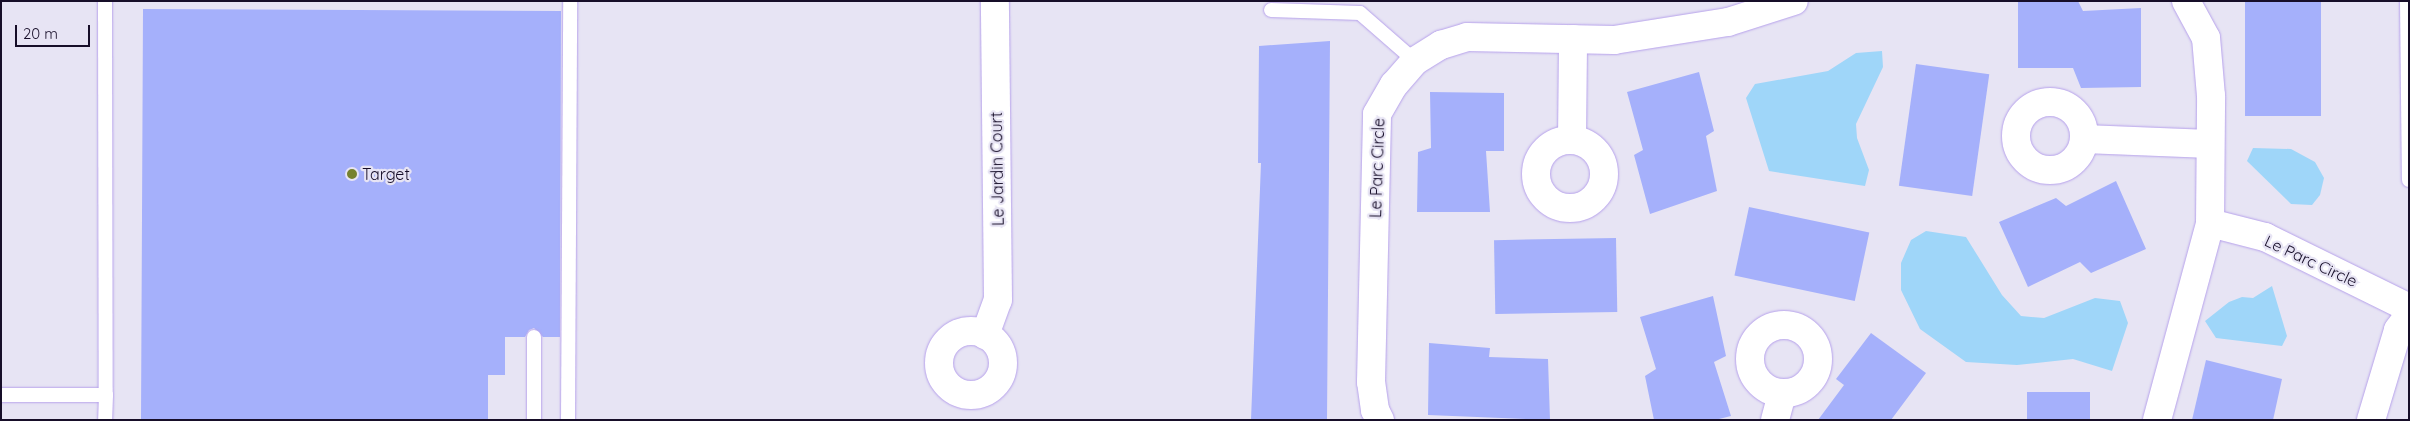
<!DOCTYPE html>
<html>
<head>
<meta charset="utf-8">
<style>
	body { margin:0 }
	#map { position:relative; width:2410px; height:421px; overflow:hidden; background:#e7e4f4; font-family:Quicksand,sans-serif }
	div>[style] { position:absolute }
	.water>* { inset:0; background:#9fd6f9 }
	.building>* { inset:0; background:#a5b0fb; transform-origin:0 0 }
	.roads { filter:drop-shadow(0 0 1px #b6a1eb) drop-shadow(0 0 1px #b6a1eb) }
	.lane>* { height:14px; margin:-7px; padding:0 7px; transform-origin:7px; border-radius:7px; background:#fff }
	.street>* { height:28px; margin:-14px; padding:0 14px; transform-origin:14px; border-radius:14px; background:#fff }
	.street>.ring { margin:-14px; padding:0; box-sizing:content-box; background:none; border:28px solid #fff; border-radius:50% }
	.secondary>* { height:28px; margin:-14px; padding:0 14px; transform-origin:14px; border-radius:14px; background:#fff }
	.dots>* { width:14px; height:14px; translate:-50% -50%; box-sizing:border-box; border:2px solid #e7e4f4; border-radius:50% }
	span { translate:-50% -50%; white-space:nowrap; text-align:center; line-height:1.15; -webkit-text-stroke:4.5px #e7e4f4; paint-order:stroke }
	.street-label { font-size:16px; color:#170e29 }
	.poi-label { font-size:16px; color:#170e29 }
	.left { translate:0 -50%; text-align:left }
	.frame { position:absolute; inset:0; border:2px solid #170e29; pointer-events:none }
	.scale { position:absolute; left:15px; top:25px; width:75px; height:22px; box-sizing:border-box; border:2px solid #170e29; border-top:0; padding-left:6px; font-size:15px; line-height:18px; white-space:nowrap; color:#170e29; -webkit-text-stroke:4px #e7e4f4; paint-order:stroke }
</style>
</head>
<body>
<div id="map">
	<div class="water">
		<div style="clip-path:polygon(1882px 51px,1883px 67px,1856px 124px,1857px 138px,1869px 170px,1865px 186px,1769px 171px,1746px 98px,1755px 84px,1828px 71px,1856px 53px)"></div>
		<div style="clip-path:polygon(2253px 148px,2291px 149px,2315px 162px,2324px 178px,2320px 195px,2312px 205px,2291px 204px,2247px 161px)"></div>
		<div style="clip-path:polygon(1926px 231px,1966px 237px,2002px 295px,2021px 316px,2044px 318px,2095px 298px,2120px 301px,2128px 323px,2112px 371px,2073px 359px,2017px 365px,1966px 362px,1920px 329px,1901px 290px,1901px 263px,1911px 240px)"></div>
		<div style="clip-path:polygon(2272px 286px,2287px 336px,2282px 346px,2216px 338px,2205px 321px,2229px 302px,2242px 297px,2253px 298px)"></div>
	</div>
	<div class="building">
		<div style="clip-path:polygon(2018px 1px,2078px 1px,2083px 11px,2141px 8px,2141px 87px,2081px 88px,2073px 68px,2018px 68px)"></div>
		<div style="left:2245px;top:1px;width:76px;height:115px"></div>
		<div style="clip-path:polygon(143px 9px,561px 11px,560px 337px,543px 337px,534px 328px,529px 330px,525px 337px,505px 337px,505px 375px,488px 375px,488px 420px,141px 420px)"></div>
		<div style="clip-path:polygon(1330px 41px,1327px 420px,1251px 420px,1261px 163px,1258px 163px,1259px 46px)"></div>
		<div style="left:1916px;top:64px;width:74px;height:123px;rotate:8deg"></div>
		<div style="clip-path:polygon(1699px 72px,1714px 131px,1706px 136px,1717px 191px,1650px 214px,1634px 155px,1643px 150px,1627px 92px)"></div>
		<div style="clip-path:polygon(1430px 92px,1504px 93px,1504px 151px,1486px 151px,1490px 212px,1417px 212px,1418px 152px,1431px 148px)"></div>
		<div style="clip-path:polygon(2116px 181px,2146px 249px,2091px 273px,2080px 262px,2028px 287px,1999px 222px,2056px 198px,2066px 206px)"></div>
		<div style="left:1749px;top:207px;width:123px;height:70px;rotate:12deg"></div>
		<div style="left:1616px;top:238px;width:74px;height:122px;rotate:89deg"></div>
		<div style="clip-path:polygon(1713px 296px,1726px 356px,1714px 362px,1731px 416px,1715px 420px,1654px 420px,1645px 376px,1656px 369px,1640px 317px)"></div>
		<div style="clip-path:polygon(1871px 333px,1926px 373px,1891px 420px,1818px 420px,1844px 385px,1836px 379px)"></div>
		<div style="clip-path:polygon(1429px 343px,1490px 348px,1489px 357px,1548px 359px,1550px 420px,1428px 415px)"></div>
		<div style="clip-path:polygon(2206px 360px,2282px 379px,2273px 420px,2192px 420px)"></div>
		<div style="left:2027px;top:392px;width:63px;height:28px"></div>
	</div>
	<div class="roads">
		<div class="lane">
			<div style="left:105px;top:1px;width:394px;rotate:89.9deg"></div>
			<div style="left:2407px;top:1px;width:179px;rotate:89.4deg"></div>
			<div style="left:1271px;top:10px;width:89px;rotate:1.9deg"></div>
			<div style="left:1360px;top:13px;width:73px;rotate:41.1deg"></div>
			<div style="left:534px;top:337px;width:83px;rotate:90deg"></div>
			<div style="left:1px;top:395px;width:105px"></div>
			<div style="left:106px;top:395px;width:25px;rotate:92deg"></div>
			<div style="left:568px;top:420px;width:419px;rotate:-89.7deg"></div>
		</div>
		<div class="street">
			<div class="ring" style="left:2016px;top:102px;width:40px;height:40px"></div>
			<div style="left:2084px;top:139px;width:126px;rotate:2.3deg"></div>
			<div class="ring" style="left:1536px;top:140px;width:40px;height:40px"></div>
			<div style="left:1572px;top:140px;width:101px;rotate:-89.4deg"></div>
			<div style="left:2210px;top:223px;width:57px;rotate:14.3deg"></div>
			<div style="left:2265px;top:237px;width:161px;rotate:26.2deg"></div>
			<div class="ring" style="left:1750px;top:325px;width:40px;height:40px"></div>
			<div class="ring" style="left:939px;top:331px;width:36px;height:36px"></div>
			<div style="left:985px;top:335px;width:37px;rotate:-70deg"></div>
			<div style="left:998px;top:300px;width:299px;rotate:-90.6deg"></div>
			<div style="left:1380px;top:420px;width:11px;rotate:-117deg"></div>
			<div style="left:1375px;top:410px;width:28px;rotate:-98deg"></div>
			<div style="left:1371px;top:382px;width:268px;rotate:-88.7deg"></div>
			<div style="left:1377px;top:114px;width:34px;rotate:-60deg"></div>
			<div style="left:1394px;top:85px;width:32px;rotate:-49deg"></div>
			<div style="left:1415px;top:61px;width:31px;rotate:-32deg"></div>
			<div style="left:1441px;top:45px;width:27px;rotate:-17deg"></div>
			<div style="left:1467px;top:37px;width:147px;rotate:1.2deg"></div>
			<div style="left:1614px;top:40px;width:115px;rotate:-9deg"></div>
			<div style="left:1728px;top:22px;width:69px;rotate:-17.7deg"></div>
			<div style="left:1775px;top:420px;width:28px;rotate:-75deg"></div>
			<div style="left:2157px;top:420px;width:204px;rotate:-74.9deg"></div>
			<div style="left:2210px;top:223px;width:127px;rotate:-89.5deg"></div>
			<div style="left:2211px;top:96px;width:58px;rotate:-94.9deg"></div>
			<div style="left:2206px;top:38px;width:42px;rotate:-118.4deg"></div>
		</div>
		<div class="secondary">
			<div style="left:2371px;top:420px;width:94px;rotate:-73.3deg"></div>
			<div style="left:2398px;top:330px;width:19px;rotate:-54deg"></div>
		</div>
	</div>
	<div class="dots">
		<div style="left:352px;top:174px;background:#76812e"></div>
	</div>
	<div class="street-label">
		<span style="left:1377px;top:168px;rotate:-88deg">Le Parc Circle</span>
		<span style="left:997px;top:169px;rotate:-91deg">Le Jardin Court</span>
		<span style="left:2311px;top:261px;rotate:25deg">Le Parc Circle</span>
	</div>
	<div class="poi-label">
		<span class="left" style="left:362px;top:174px">Target</span>
	</div>
	<div class="frame"></div>
	<div class="scale">20 m</div>
</div>
</body>
</html>
